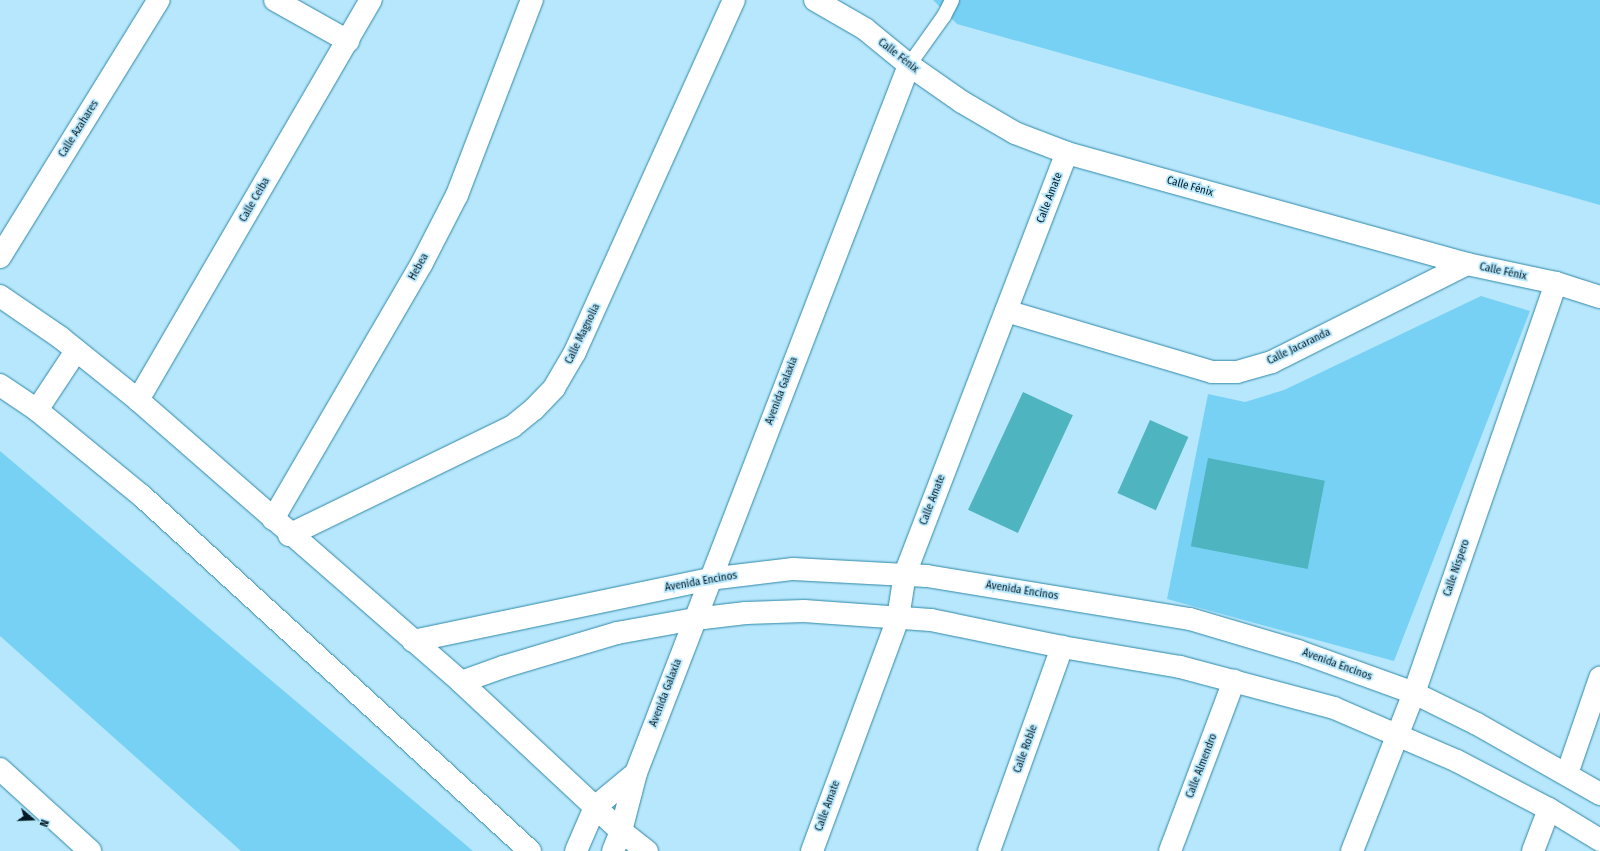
<!DOCTYPE html>
<html>
<head>
<meta charset="utf-8">
<style>
	body { margin:0 }
	#map { position:relative; width:1600px; height:851px; overflow:hidden; background:#b7e7fc; font-family:"Fira Sans Condensed",sans-serif }
	div>[style] { position:absolute }
	.green>* { inset:0; background:#77d1f5 }
	.building>* { inset:0; background:#4eb4c0; transform-origin:0 0 }
	.roads { filter:drop-shadow(0 0 1px #2e88a8) drop-shadow(0 0 1px #2e88a8) }
	.lane>* { height:14px; margin:-7px; padding:0 7px; transform-origin:7px; border-radius:7px; background:#fff }
	.street>* { height:22px; margin:-11px; padding:0 11px; transform-origin:11px; border-radius:11px; background:#fff }
	.secondary>* { height:22px; margin:-11px; padding:0 11px; transform-origin:11px; border-radius:11px; background:#fff }
	span { translate:-50% -50%; white-space:nowrap; text-align:center; line-height:1.15; -webkit-text-stroke:3.5px #b7e7fc; paint-order:stroke }
	.street-label { font-size:11px; color:#001822 }
	.north { position:absolute; left:12px; top:799px; width:40px; height:40px; -webkit-text-stroke:3px #b7e7fc; paint-order:stroke; rotate:109deg; font-size:11px; font-weight:700; line-height:16px; text-align:center; color:#001822 }
	.north::after { content:''; display:block; margin:auto; width:14px; height:18px; background:#001822; clip-path:polygon(50% 0,100% 100%,50% 72%,0 100%) }
</style>
</head>
<body>
<div id="map">
	<div class="green">
		<div style="clip-path:polygon(933px 0,1600px 0,1600px 205px,957px 24px)"></div>
		<div style="clip-path:polygon(1481px 296px,1530px 311px,1394px 661px,1167px 599px,1208px 394px,1245px 402px,1284px 390px)"></div>
		<div style="clip-path:polygon(0 451px,473px 851px,241px 851px,0 636px)"></div>
	</div>
	<div class="building">
		<div style="left:1023px;top:392px;width:55px;height:130px;rotate:25deg"></div>
		<div style="left:1150px;top:420px;width:42px;height:80px;rotate:24deg"></div>
		<div style="left:1208px;top:458px;width:119px;height:90px;rotate:11deg"></div>
	</div>
	<div class="roads">
		<div class="lane">
			<div style="left:909px;top:65px;width:60px;rotate:-54.5deg"></div>
			<div style="left:944px;top:16px;width:18px;rotate:-63deg"></div>
		</div>
		<div class="street">
			<div style="left:275px;top:0;width:84px;rotate:29.3deg"></div>
			<div style="left:815px;top:0;width:58px;rotate:30.1deg"></div>
			<div style="left:865px;top:29px;width:57px;rotate:39.3deg"></div>
			<div style="left:909px;top:65px;width:65px;rotate:34.9deg"></div>
			<div style="left:962px;top:102px;width:61px;rotate:30.3deg"></div>
			<div style="left:1015px;top:133px;width:56px;rotate:21deg"></div>
			<div style="left:1067px;top:153px;width:415px;rotate:15.5deg"></div>
			<div style="left:1467px;top:264px;width:91px;rotate:12.1deg"></div>
			<div style="left:1556px;top:283px;width:46px;rotate:17.7deg"></div>
			<div style="left:0;top:257px;width:302px;rotate:-58.3deg"></div>
			<div style="left:1006px;top:311px;width:215px;rotate:16.5deg"></div>
			<div style="left:1212px;top:372px;width:25px"></div>
			<div style="left:1237px;top:372px;width:36px;rotate:-16deg"></div>
			<div style="left:1272px;top:362px;width:218px;rotate:-26.7deg"></div>
			<div style="left:138px;top:400px;width:463px;rotate:-59.8deg"></div>
			<div style="left:273px;top:519px;width:296px;rotate:-59.8deg"></div>
			<div style="left:422px;top:263px;width:76px;rotate:-62.8deg"></div>
			<div style="left:457px;top:195px;width:209px;rotate:-69deg"></div>
			<div style="left:289px;top:535px;width:249px;rotate:-25.9deg"></div>
			<div style="left:513px;top:426px;width:27px;rotate:-39deg"></div>
			<div style="left:534px;top:409px;width:29px;rotate:-46deg"></div>
			<div style="left:554px;top:388px;width:42px;rotate:-59.7deg"></div>
			<div style="left:575px;top:352px;width:386px;rotate:-65.7deg"></div>
			<div style="left:0;top:769px;width:122px;rotate:42.3deg"></div>
			<div style="left:1567px;top:774px;width:102px;rotate:-71deg"></div>
			<div style="left:621px;top:831px;width:60px;rotate:-75.5deg"></div>
			<div style="left:636px;top:773px;width:759px;rotate:-68.91deg"></div>
			<div style="left:576px;top:851px;width:48px;rotate:-66.6deg"></div>
			<div style="left:595px;top:807px;width:53px;rotate:-39.7deg"></div>
			<div style="left:812px;top:851px;width:248px;rotate:-69.7deg"></div>
			<div style="left:898px;top:618px;width:45px;rotate:-81deg"></div>
			<div style="left:905px;top:574px;width:451px;rotate:-69deg"></div>
			<div style="left:989px;top:851px;width:217px;rotate:-70.3deg"></div>
			<div style="left:1170px;top:851px;width:182px;rotate:-69.4deg"></div>
			<div style="left:1352px;top:851px;width:170px;rotate:-68.6deg"></div>
			<div style="left:1414px;top:693px;width:434px;rotate:-70.9deg"></div>
			<div style="left:1533px;top:851px;width:45px;rotate:-69.1deg"></div>
		</div>
		<div class="secondary">
			<div style="left:0;top:296px;width:74px;rotate:34.5deg"></div>
			<div style="left:61px;top:338px;width:99px;rotate:38.8deg"></div>
			<div style="left:138px;top:400px;width:429px;rotate:41.1deg"></div>
			<div style="left:461px;top:682px;width:219px;rotate:43deg"></div>
			<div style="left:621px;top:831px;width:33px;rotate:38deg"></div>
			<div style="left:0;top:385px;width:45px;rotate:34deg"></div>
			<div style="left:37px;top:410px;width:136px;rotate:39.3deg"></div>
			<div style="left:142px;top:496px;width:526px;rotate:42.46deg"></div>
			<div style="left:37px;top:410px;width:71px;rotate:-56.5deg"></div>
			<div style="left:413px;top:641px;width:302px;rotate:-11.8deg"></div>
			<div style="left:709px;top:579px;width:85px;rotate:-6.8deg"></div>
			<div style="left:793px;top:569px;width:134px;rotate:3deg"></div>
			<div style="left:927px;top:576px;width:266px;rotate:9.3deg"></div>
			<div style="left:1190px;top:619px;width:113px;rotate:16.5deg"></div>
			<div style="left:1298px;top:651px;width:123px;rotate:19.9deg"></div>
			<div style="left:1414px;top:693px;width:70px;rotate:26.2deg"></div>
			<div style="left:1477px;top:724px;width:142px;rotate:29.6deg"></div>
			<div style="left:461px;top:682px;width:45px;rotate:-19.7deg"></div>
			<div style="left:503px;top:667px;width:119px;rotate:-16.6deg"></div>
			<div style="left:617px;top:633px;width:79px;rotate:-10.2deg"></div>
			<div style="left:695px;top:619px;width:51px;rotate:-6.7deg"></div>
			<div style="left:746px;top:613px;width:58px;rotate:-2deg"></div>
			<div style="left:804px;top:611px;width:127px;rotate:4.1deg"></div>
			<div style="left:931px;top:620px;width:134px;rotate:11.6deg"></div>
			<div style="left:1062px;top:647px;width:120px;rotate:9.6deg"></div>
			<div style="left:1180px;top:667px;width:159px;rotate:14.9deg"></div>
			<div style="left:1334px;top:708px;width:134px;rotate:23.3deg"></div>
			<div style="left:1457px;top:761px;width:104px;rotate:27.6deg"></div>
			<div style="left:1549px;top:809px;width:60px;rotate:31.3deg"></div>
			<div style="left:613px;top:851px;width:22px;rotate:-68deg"></div>
		</div>
	</div>
	<div class="street-label">
		<span style="left:898px;top:56px;rotate:38deg">Calle Fénix</span>
		<span style="left:79px;top:129px;rotate:-58deg">Calle Azahares</span>
		<span style="left:1190px;top:187px;rotate:16deg">Calle Fénix</span>
		<span style="left:1050px;top:198px;rotate:-69deg">Calle Amate</span>
		<span style="left:255px;top:200px;rotate:-60deg">Calle Ceiba</span>
		<span style="left:419px;top:267px;rotate:-61deg">Hebea</span>
		<span style="left:1503px;top:272px;rotate:12deg">Calle Fénix</span>
		<span style="left:583px;top:334px;rotate:-64deg">Calle Magnolia</span>
		<span style="left:1299px;top:347px;rotate:-26deg">Calle Jacaranda</span>
		<span style="left:782px;top:391px;rotate:-69deg">Avenida Galaxia</span>
		<span style="left:933px;top:500px;rotate:-69deg">Calle Amate</span>
		<span style="left:1457px;top:568px;rotate:-71deg">Calle Níspero</span>
		<span style="left:701px;top:582px;rotate:-10deg">Avenida Encinos</span>
		<span style="left:1022px;top:591px;rotate:9deg">Avenida Encinos</span>
		<span style="left:1337px;top:665px;rotate:20deg">Avenida Encinos</span>
		<span style="left:666px;top:693px;rotate:-69deg">Avenida Galaxia</span>
		<span style="left:1026px;top:749px;rotate:-70deg">Calle Roble</span>
		<span style="left:1202px;top:766px;rotate:-69deg">Calle Almendro</span>
		<span style="left:828px;top:806px;rotate:-70deg">Calle Amate</span>
	</div>
	<div class="north">N</div>
</div>
</body>
</html>
